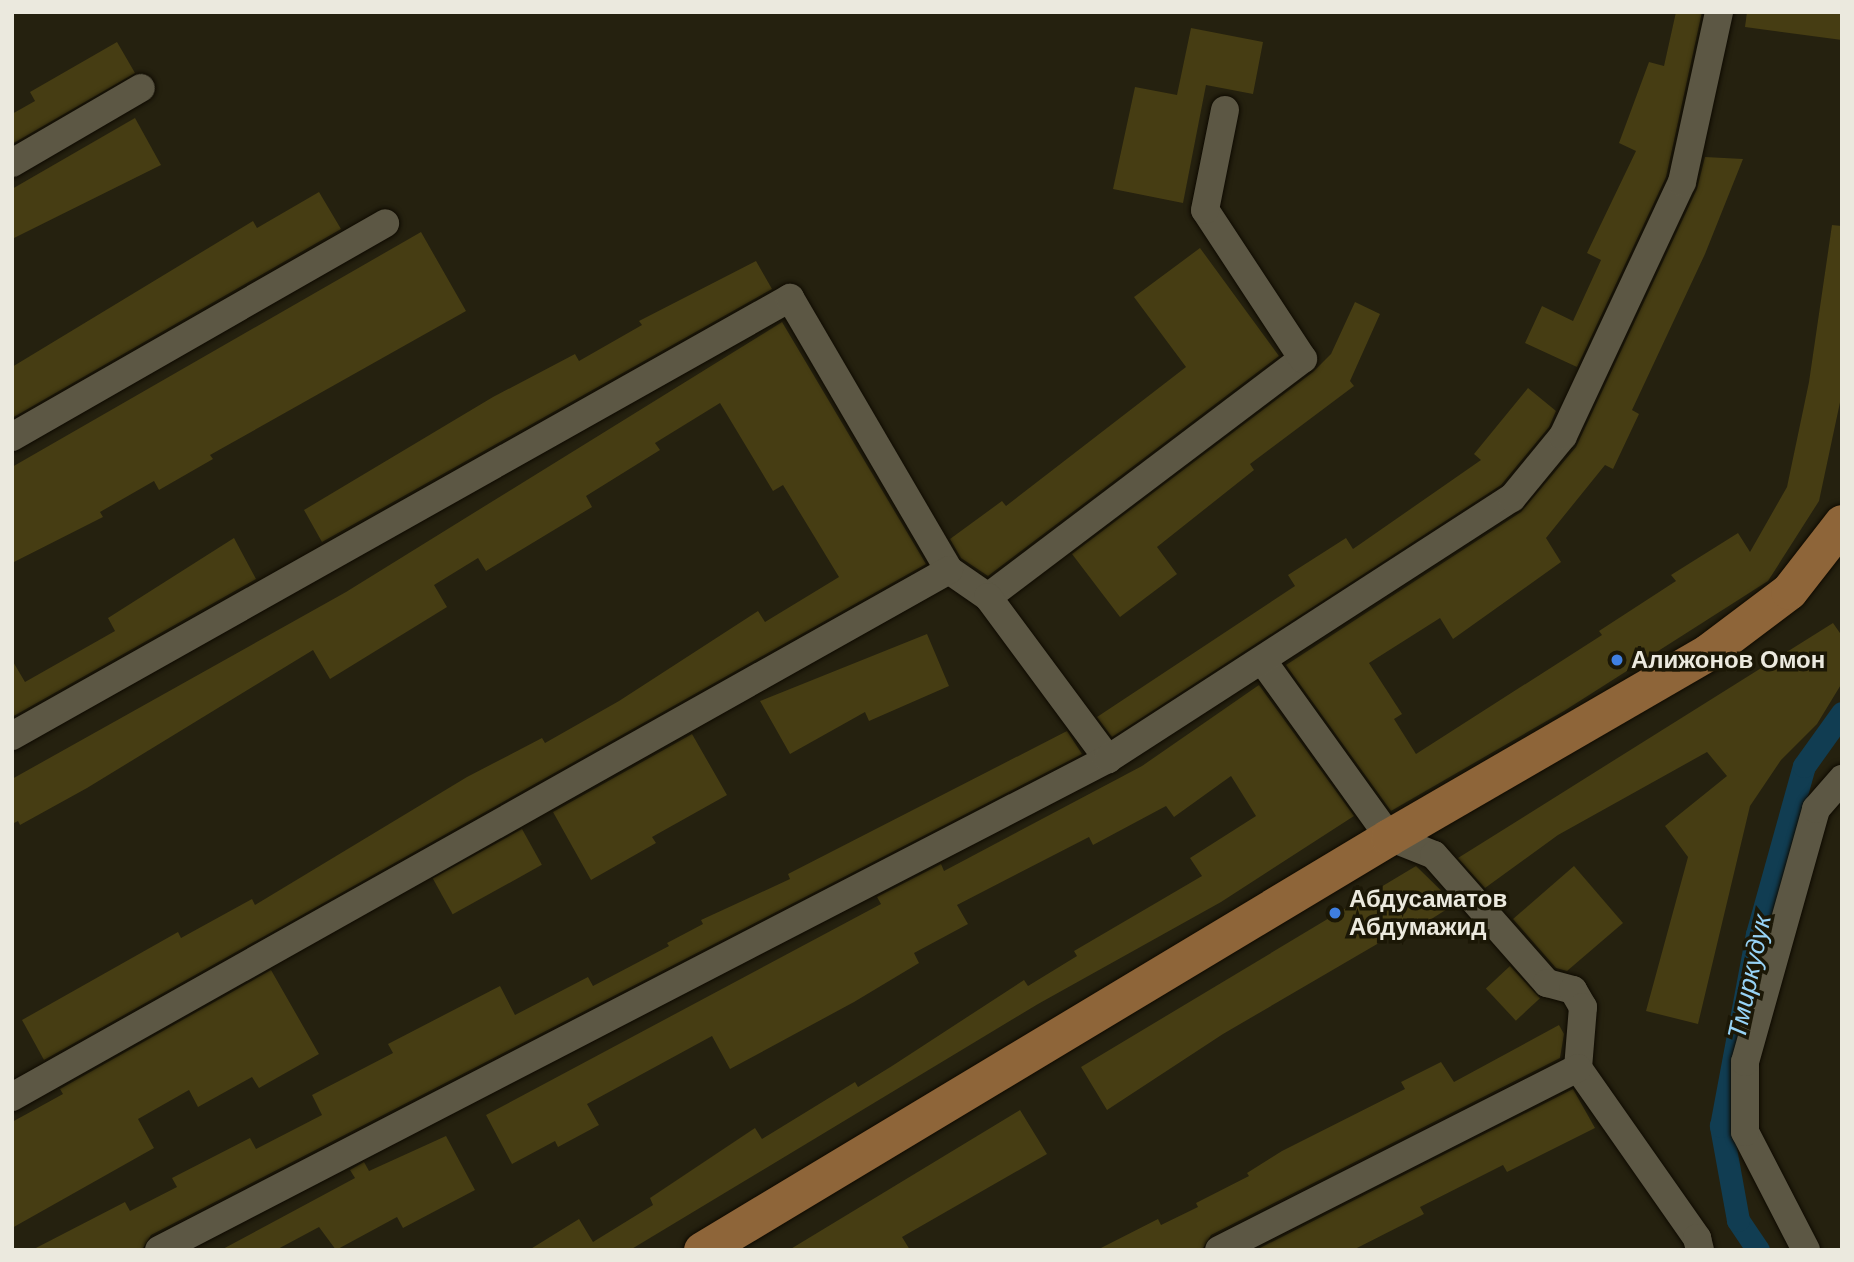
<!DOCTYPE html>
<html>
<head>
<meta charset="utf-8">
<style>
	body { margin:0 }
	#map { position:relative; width:1854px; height:1262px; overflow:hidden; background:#25210f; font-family:Helvetica,sans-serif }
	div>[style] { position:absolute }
	.canal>* { height:23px; margin:-11.5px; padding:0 11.5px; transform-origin:11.5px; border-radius:11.5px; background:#113d52 }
	.building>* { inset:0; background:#463d13; transform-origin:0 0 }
	.roads { filter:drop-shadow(0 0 2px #0e0a00) drop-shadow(0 0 2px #0e0a00) }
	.minor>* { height:28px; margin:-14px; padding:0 14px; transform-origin:14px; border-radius:14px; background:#5c5744 }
	.major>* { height:37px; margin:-18.5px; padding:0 18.5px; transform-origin:18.5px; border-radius:18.5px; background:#8e6539 }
	.dots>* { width:19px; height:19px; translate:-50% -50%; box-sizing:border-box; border:4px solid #1b1706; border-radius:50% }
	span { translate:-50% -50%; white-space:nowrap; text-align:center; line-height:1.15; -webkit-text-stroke:7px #1b1706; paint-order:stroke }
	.poi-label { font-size:24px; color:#ebe9de; font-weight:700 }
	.left { translate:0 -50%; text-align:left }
	.water-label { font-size:26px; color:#97d3f6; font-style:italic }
	.frame { position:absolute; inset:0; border:14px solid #ebe9de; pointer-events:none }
</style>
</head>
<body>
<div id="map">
	<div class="canal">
		<div style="left:1758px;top:1250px;width:36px;rotate:-124deg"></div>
		<div style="left:1738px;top:1220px;width:96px;rotate:-100.3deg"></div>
		<div style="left:1721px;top:1126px;width:195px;rotate:-79.4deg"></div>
		<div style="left:1757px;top:934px;width:174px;rotate:-74.4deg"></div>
		<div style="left:1804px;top:766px;width:65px;rotate:-54.4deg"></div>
	</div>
	<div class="building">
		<div style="clip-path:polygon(1676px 12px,1702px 12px,1666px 177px,1577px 367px,1525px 343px,1542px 306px,1573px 321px,1601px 260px,1587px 253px,1636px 151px,1619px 143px,1649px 62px,1664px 66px)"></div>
		<div style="clip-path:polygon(1747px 12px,1842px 12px,1842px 40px,1745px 27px)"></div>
		<div style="clip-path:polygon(1191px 28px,1263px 42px,1253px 94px,1206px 85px,1183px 203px,1113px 189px,1135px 87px,1177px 95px)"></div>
		<div style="clip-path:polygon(117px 42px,135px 73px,12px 144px,12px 114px,35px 101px,30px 92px)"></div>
		<div style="clip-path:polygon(135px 118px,161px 165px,12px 239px,12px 189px)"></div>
		<div style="clip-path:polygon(1705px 157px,1743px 159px,1705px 254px,1632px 410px,1639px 414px,1613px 469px,1605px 465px,1546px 538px,1561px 562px,1453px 639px,1440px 618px,1369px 663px,1402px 714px,1394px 719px,1416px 754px,1602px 635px,1599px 631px,1676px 581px,1671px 575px,1738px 533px,1750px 552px,1787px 487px,1809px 382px,1832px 225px,1842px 226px,1842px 393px,1819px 501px,1768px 581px,1564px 711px,1391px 811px,1286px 665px,1521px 512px,1576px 447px,1697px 189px)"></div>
		<div style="clip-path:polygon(319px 192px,341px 229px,12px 418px,12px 367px,253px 221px,257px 228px)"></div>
		<div style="clip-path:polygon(421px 232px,466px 311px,210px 455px,213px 459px,159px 490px,154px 481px,100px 512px,103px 517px,12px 563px,12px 467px)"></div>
		<div style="clip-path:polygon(1200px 248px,1279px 356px,988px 576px,961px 558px,950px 539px,1002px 501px,1006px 506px,1186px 367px,1134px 297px)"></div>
		<div style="clip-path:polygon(756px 261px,772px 289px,322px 542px,304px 510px,493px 397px,575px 354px,579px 361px,642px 325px,639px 321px)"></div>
		<div style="clip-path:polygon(1355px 302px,1380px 314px,1350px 381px,1354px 386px,1250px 464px,1254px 470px,1157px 547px,1177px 574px,1120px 617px,1072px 554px,1313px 372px,1331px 354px)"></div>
		<div style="clip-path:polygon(782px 322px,926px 564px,44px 1060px,22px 1020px,178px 932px,181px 938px,252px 899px,255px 905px,467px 777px,542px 738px,545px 743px,619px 701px,758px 611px,765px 622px,839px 577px,783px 485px,773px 491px,720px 403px,655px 443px,660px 450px,586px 496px,592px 507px,486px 571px,478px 558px,434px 585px,447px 607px,330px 679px,313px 650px,87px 788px,20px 825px,18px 821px,12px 824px,12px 779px,346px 592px)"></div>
		<div style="clip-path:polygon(1528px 388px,1556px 411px,1549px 427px,1501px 485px,1112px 737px,1097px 717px,1295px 586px,1288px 575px,1346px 538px,1353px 549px,1481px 460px,1474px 454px)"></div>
		<div style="clip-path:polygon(234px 538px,256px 579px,12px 717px,12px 660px,25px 682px,115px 631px,108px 618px)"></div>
		<div style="clip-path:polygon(1833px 623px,1842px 636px,1842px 683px,1817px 724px,1781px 760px,1750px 806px,1698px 1024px,1646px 1011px,1688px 857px,1665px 826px,1727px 776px,1707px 752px,1558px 835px,1485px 888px,1458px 858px)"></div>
		<div style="clip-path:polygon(927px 634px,949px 686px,869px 721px,865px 712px,790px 754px,760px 701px)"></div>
		<div style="clip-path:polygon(1259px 685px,1354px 816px,1221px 902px,1038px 1004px,630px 1250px,529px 1250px,579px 1219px,593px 1242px,653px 1205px,650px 1198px,755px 1128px,762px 1139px,855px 1082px,858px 1087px,892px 1066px,1024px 980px,1028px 986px,1077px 956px,1074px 951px,1202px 876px,1190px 858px,1256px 816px,1231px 776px,1174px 817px,1166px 806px,1093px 845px,1089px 837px,957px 905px,968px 924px,914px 953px,919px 963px,854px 1002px,730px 1069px,712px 1036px,587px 1104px,599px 1125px,558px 1147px,555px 1141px,512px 1164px,486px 1115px,881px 904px,877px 897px,941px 864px,944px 871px,1142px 766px)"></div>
		<div style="clip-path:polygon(1067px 731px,1082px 754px,151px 1235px,142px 1250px,32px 1250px,125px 1202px,130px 1211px,177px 1187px,172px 1178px,250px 1138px,256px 1149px,322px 1115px,312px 1095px,393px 1053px,388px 1044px,500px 986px,515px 1015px,588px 977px,593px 986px,669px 946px,667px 943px,703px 924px,701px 920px,790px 879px,788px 874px)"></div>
		<div style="clip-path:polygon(692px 734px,727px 795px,652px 837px,656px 843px,591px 880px,553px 812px)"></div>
		<div style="left:522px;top:829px;width:41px;height:102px;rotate:61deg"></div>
		<div style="clip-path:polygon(1416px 866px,1455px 904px,1400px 939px,1396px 933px,1223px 1034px,1107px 1110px,1081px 1067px)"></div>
		<div style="clip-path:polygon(1574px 866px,1623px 923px,1567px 971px,1556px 968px,1513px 919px)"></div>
		<div style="left:1510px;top:966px;width:44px;height:33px;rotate:47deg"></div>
		<div style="clip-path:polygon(271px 970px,319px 1054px,259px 1088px,252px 1077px,198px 1107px,189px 1090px,138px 1119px,154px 1148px,12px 1228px,12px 1122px,63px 1094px,60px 1089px)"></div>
		<div style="clip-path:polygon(1559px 1025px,1564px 1034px,1560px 1058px,1211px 1235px,1202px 1250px,1097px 1250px,1158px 1219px,1161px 1225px,1198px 1207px,1196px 1203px,1249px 1176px,1247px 1173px,1282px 1151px,1405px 1089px,1401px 1082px,1441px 1062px,1454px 1082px)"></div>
		<div style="clip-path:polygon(1573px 1089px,1595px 1128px,1507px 1172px,1503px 1165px,1420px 1207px,1424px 1214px,1353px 1250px,1256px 1250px)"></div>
		<div style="clip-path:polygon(1020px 1110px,1047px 1154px,902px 1237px,910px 1250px,789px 1250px)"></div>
		<div style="clip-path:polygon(446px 1136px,475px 1190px,403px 1228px,397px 1217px,336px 1250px,319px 1227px,276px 1250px,221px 1250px,355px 1178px,350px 1170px,364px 1162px,369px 1171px)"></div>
	</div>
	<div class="roads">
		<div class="minor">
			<div style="left:12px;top:163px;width:149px;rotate:-30.2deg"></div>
			<div style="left:12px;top:437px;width:430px;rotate:-29.8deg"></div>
			<div style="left:988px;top:597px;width:395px;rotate:-37.1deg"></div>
			<div style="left:1303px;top:359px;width:178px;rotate:-123.3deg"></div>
			<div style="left:1205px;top:210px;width:102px;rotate:-78.7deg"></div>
			<div style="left:1262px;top:660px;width:218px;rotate:54.3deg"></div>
			<div style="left:1389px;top:837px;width:48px;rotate:21.8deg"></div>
			<div style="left:1434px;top:855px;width:171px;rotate:48.6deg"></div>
			<div style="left:1547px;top:983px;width:27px;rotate:15deg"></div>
			<div style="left:1573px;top:990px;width:20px;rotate:60deg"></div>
			<div style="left:1583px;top:1007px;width:61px;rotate:94.7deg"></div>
			<div style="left:1578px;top:1068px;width:208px;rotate:55deg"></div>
			<div style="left:1697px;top:1238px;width:12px;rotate:76deg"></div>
			<div style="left:12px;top:736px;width:893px;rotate:-29.38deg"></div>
			<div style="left:790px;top:298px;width:315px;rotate:59.7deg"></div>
			<div style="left:949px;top:570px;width:47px;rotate:34.7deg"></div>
			<div style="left:988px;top:597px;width:202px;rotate:53.5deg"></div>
			<div style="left:12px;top:1097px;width:1075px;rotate:-29.35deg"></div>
			<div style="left:159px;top:1250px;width:1068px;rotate:-27.36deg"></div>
			<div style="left:1108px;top:759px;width:481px;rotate:-32.9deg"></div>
			<div style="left:1512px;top:498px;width:80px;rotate:-50.6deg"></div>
			<div style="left:1563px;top:436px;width:280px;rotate:-64.9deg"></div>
			<div style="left:1682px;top:182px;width:174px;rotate:-77.7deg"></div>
			<div style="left:1219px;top:1250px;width:402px;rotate:-26.9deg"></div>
			<div style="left:1806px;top:1250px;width:133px;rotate:-117.3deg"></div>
			<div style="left:1745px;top:1132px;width:70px;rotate:-90deg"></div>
			<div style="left:1745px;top:1062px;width:263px;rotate:-74.3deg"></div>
			<div style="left:1816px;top:809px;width:40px;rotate:-49deg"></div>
		</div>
		<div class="major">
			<div style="left:702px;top:1250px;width:802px;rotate:-31.01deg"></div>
			<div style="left:1389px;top:837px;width:369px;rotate:-30.1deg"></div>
			<div style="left:1708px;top:652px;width:101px;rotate:-37deg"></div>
			<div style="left:1789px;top:591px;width:86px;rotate:-52.1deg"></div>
		</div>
	</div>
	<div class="dots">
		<div style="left:1617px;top:660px;background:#3f7fe0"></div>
		<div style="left:1335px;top:913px;background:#3f7fe0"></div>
	</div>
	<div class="poi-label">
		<span class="left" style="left:1631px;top:660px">Алижонов Омон</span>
		<span class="left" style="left:1349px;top:913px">Абдусаматов<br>Абдумажид</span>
	</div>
	<div class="water-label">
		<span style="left:1750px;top:977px;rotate:-78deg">Тмиркудук</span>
	</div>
	<div class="frame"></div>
</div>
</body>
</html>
